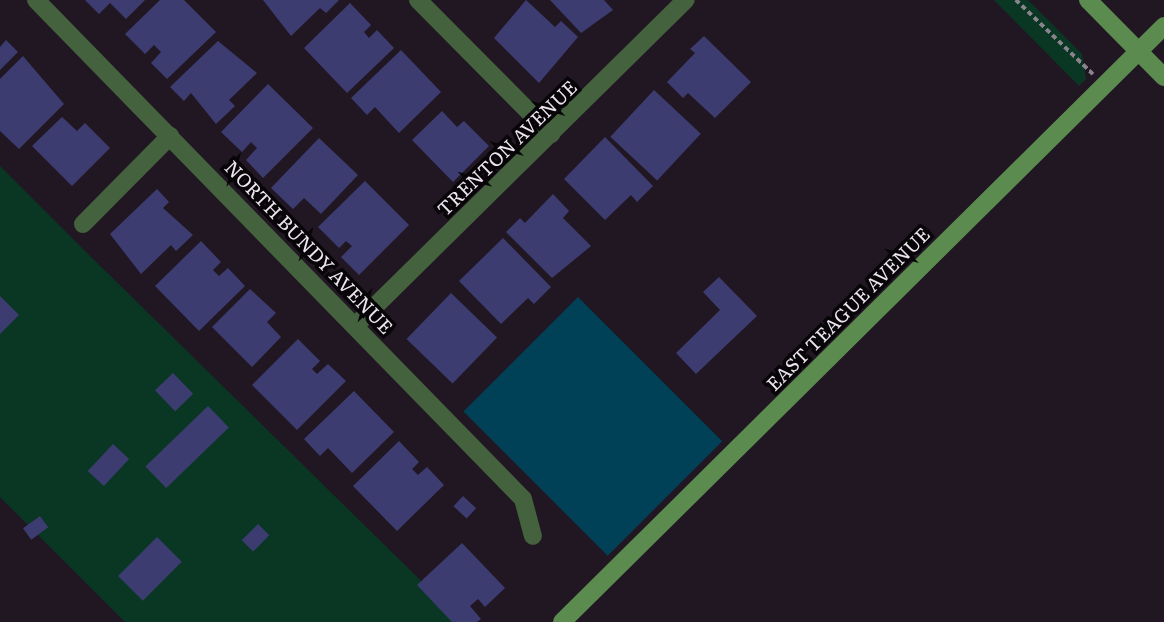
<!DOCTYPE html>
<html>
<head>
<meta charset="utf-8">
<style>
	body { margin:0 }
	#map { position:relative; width:1164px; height:622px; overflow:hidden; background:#211723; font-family:Literata,serif }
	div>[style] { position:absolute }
	.green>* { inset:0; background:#093723 }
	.water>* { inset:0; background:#014158; transform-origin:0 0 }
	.building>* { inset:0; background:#3d3c70; transform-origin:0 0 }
	.path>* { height:3.5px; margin-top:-1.75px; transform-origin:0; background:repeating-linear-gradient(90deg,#8a828c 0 5px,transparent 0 8.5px) }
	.street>* { height:18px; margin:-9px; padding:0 9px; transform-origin:9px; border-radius:9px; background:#45623e }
	.secondary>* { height:18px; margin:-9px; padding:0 9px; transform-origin:9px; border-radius:9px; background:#5c8b50 }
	span { translate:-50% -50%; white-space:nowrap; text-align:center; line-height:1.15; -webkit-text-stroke:7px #080509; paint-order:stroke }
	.street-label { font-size:19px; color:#ede6ef }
</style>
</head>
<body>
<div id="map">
	<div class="green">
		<div style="clip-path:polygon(994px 0,1028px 0,1082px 54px,1086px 79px,1079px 86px)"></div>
		<div style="clip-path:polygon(0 166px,83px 249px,463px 622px,125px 622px,0 497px)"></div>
	</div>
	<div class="water">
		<div style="left:578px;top:297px;width:204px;height:162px;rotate:45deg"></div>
	</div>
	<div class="building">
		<div style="clip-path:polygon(85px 0,145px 0,126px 19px,110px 3px,99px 14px)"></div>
		<div style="clip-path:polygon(160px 0,184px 0,216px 32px,167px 79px,151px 63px,161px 52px,154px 45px,145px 54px,125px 34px)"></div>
		<div style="clip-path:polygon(263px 0,339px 0,326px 13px,320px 8px,291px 36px)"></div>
		<div style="clip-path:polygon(526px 0,555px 27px,561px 21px,578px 37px,539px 83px,494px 38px)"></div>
		<div style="clip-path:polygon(550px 0,604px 0,613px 10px,581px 33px)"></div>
		<div style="clip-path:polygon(350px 3px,371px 25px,364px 32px,369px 38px,377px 30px,394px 48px,347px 93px,304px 48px)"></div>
		<div style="clip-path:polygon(704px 36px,751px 82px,715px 118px,688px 93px,683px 98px,667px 82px,695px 53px,690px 49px)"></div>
		<div style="clip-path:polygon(6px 40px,18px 52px,0 70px,0 47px)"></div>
		<div style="clip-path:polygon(218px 41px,257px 73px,229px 100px,235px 106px,216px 124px,191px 93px,184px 101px,170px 87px)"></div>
		<div style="clip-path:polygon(401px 50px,441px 92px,399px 133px,375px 107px,367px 115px,351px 98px)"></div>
		<div style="clip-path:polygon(23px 56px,64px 104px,19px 149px,0 131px,0 79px)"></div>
		<div style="clip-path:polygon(268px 84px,313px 128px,263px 178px,246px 160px,257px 148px,251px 142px,242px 152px,221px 132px)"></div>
		<div style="left:654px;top:90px;width:64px;height:64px;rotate:43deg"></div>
		<div style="clip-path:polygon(442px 111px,457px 127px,464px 121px,489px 146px,453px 182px,412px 140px)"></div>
		<div style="clip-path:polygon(62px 117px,77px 131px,85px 123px,110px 148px,72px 186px,32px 146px)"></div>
		<div style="clip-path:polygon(605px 137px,653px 186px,637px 202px,631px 195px,605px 220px,564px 179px)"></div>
		<div style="clip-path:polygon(319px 138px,358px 175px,321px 214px,304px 198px,293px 209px,271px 188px)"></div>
		<div style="clip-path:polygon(365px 181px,409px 225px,359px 275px,341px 257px,352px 246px,346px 241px,339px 248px,318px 227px)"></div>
		<div style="clip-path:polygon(157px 189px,169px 202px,163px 208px,193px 235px,176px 251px,171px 245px,141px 274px,110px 234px)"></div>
		<div style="clip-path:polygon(553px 194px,569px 211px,563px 218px,591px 246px,552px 278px,506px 232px,520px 218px,525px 223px)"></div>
		<div style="clip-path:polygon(503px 238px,551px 287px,534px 304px,528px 298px,501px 324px,459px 281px)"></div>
		<div style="clip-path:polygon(201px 241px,221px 262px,213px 270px,219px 276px,228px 268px,245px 286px,199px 331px,155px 286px)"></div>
		<div style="clip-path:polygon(719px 277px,757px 316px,696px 374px,676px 353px,720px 310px,703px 292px)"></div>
		<div style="clip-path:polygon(250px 289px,276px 313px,267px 322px,281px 337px,252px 367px,212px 327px)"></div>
		<div style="left:451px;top:293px;width:64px;height:64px;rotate:44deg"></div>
		<div style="clip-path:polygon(0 296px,19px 315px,0 334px)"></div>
		<div style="clip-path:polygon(298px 339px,320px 361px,312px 369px,317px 374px,328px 364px,346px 381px,297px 430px,252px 385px)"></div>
		<div style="left:173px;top:373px;width:29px;height:25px;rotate:46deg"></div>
		<div style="clip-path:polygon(354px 391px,394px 432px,352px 473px,328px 448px,320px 456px,304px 439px)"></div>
		<div style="left:208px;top:406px;width:30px;height:87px;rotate:46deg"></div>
		<div style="clip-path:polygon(399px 441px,419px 462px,412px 469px,418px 475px,427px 467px,444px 485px,397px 531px,353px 486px)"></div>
		<div style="left:113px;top:444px;width:22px;height:37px;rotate:43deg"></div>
		<div style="left:463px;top:496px;width:18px;height:14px;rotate:43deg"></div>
		<div style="left:40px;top:516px;width:14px;height:21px;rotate:54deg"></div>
		<div style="left:258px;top:524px;width:16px;height:23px;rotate:45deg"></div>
		<div style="left:157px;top:537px;width:35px;height:55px;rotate:45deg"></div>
		<div style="clip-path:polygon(462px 543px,505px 588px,485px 607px,478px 599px,470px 606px,481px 619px,477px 622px,452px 622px,417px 585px)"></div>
	</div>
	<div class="path">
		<div style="left:1016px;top:0;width:107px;rotate:43.9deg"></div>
	</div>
	<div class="street">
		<div style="left:36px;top:0;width:697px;rotate:45.7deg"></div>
		<div style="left:523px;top:499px;width:38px;rotate:75deg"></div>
		<div style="left:418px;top:0;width:189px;rotate:45.2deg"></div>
		<div style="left:83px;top:224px;width:124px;rotate:-45.3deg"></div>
		<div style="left:356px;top:325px;width:463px;rotate:-44.6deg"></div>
	</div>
	<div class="secondary">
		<div style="left:1088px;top:0;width:108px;rotate:45.4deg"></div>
		<div style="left:562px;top:622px;width:847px;rotate:-44.71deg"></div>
	</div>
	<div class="street-label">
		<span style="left:507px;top:148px;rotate:-44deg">TRENTON AVENUE</span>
		<span style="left:309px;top:247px;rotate:46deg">NORTH BUNDY AVENUE</span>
		<span style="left:848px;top:309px;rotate:-45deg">EAST TEAGUE AVENUE</span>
	</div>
</div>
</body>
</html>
